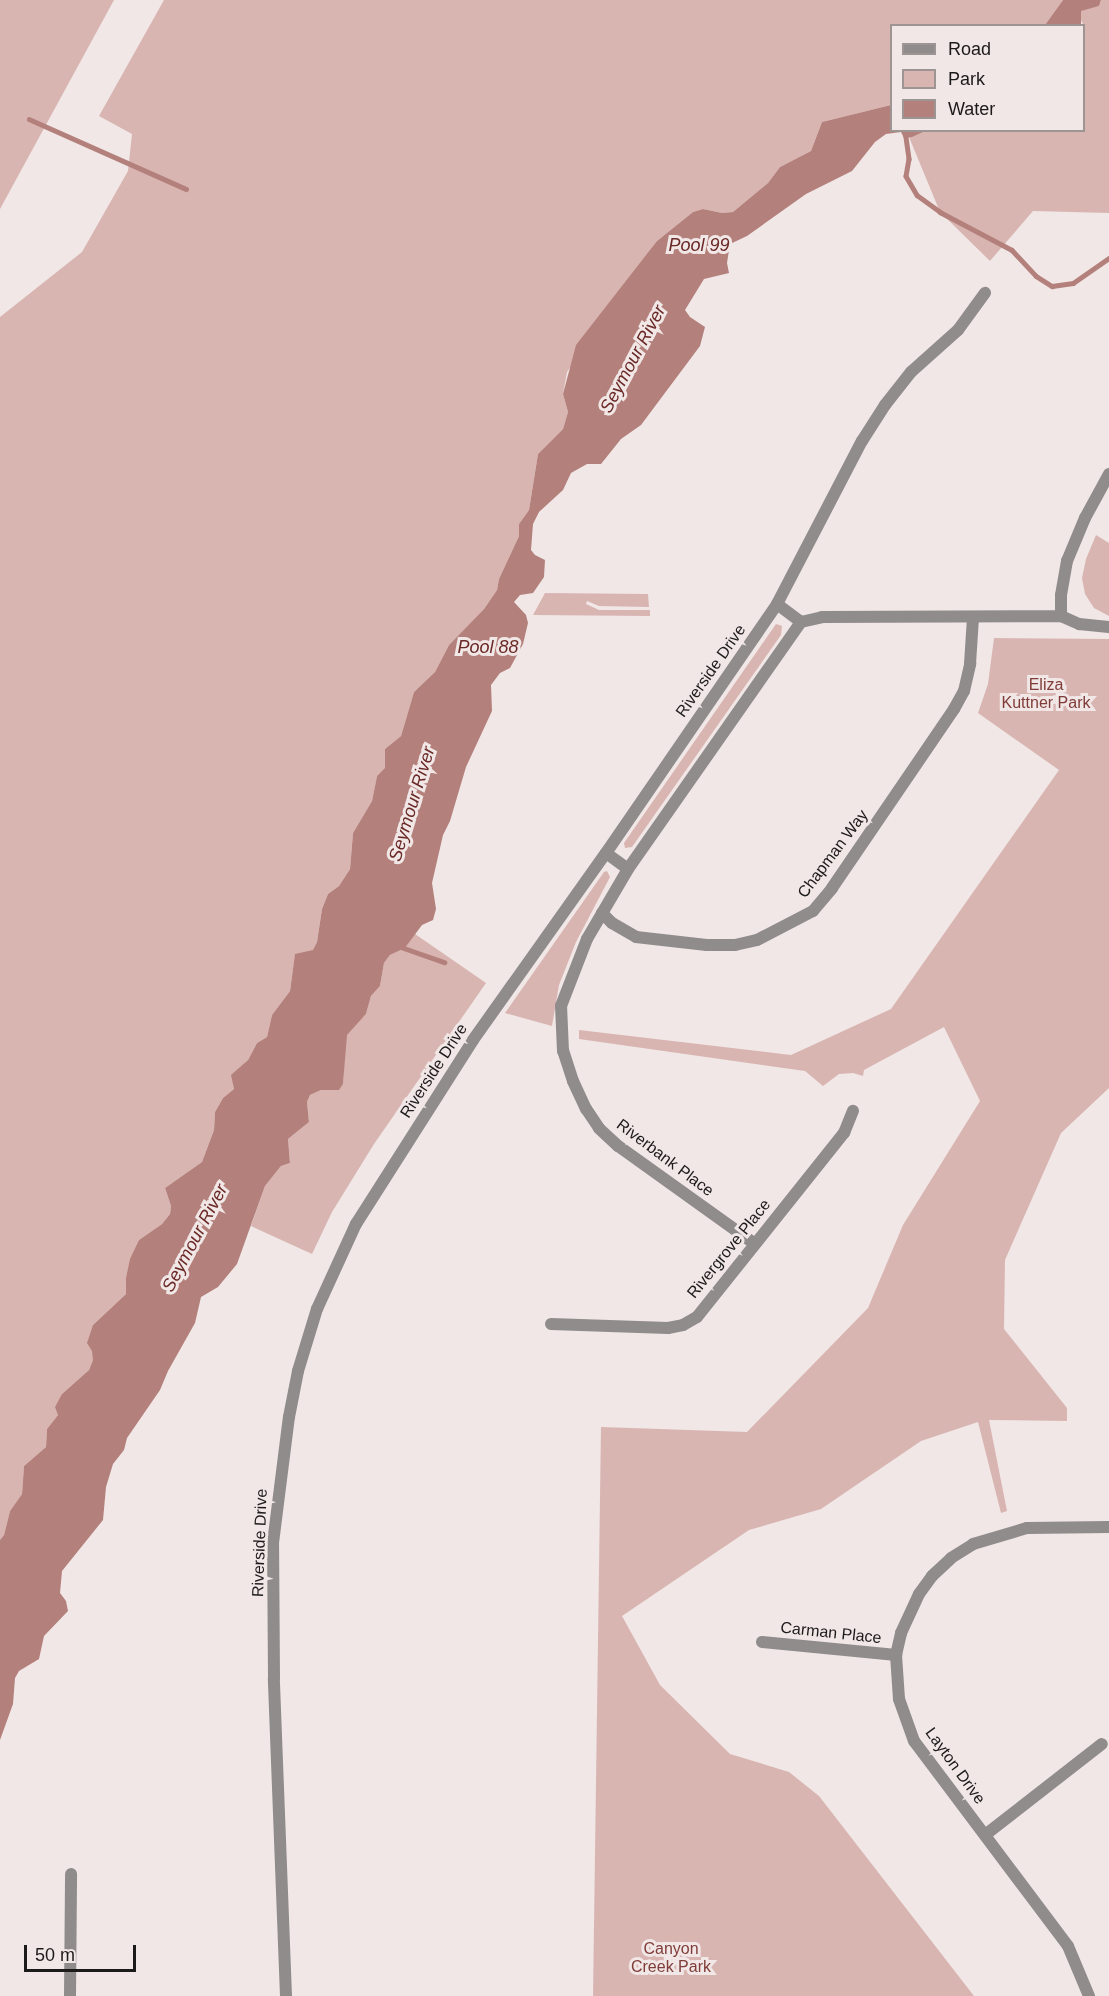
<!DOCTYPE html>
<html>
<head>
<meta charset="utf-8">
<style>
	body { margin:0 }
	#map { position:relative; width:1109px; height:1996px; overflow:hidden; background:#f0e7e6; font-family:Arial,sans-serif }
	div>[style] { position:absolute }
	.green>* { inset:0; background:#d9b5b2 }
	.water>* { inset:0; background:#b4807b }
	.stream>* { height:4.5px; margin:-2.25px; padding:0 2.25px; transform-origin:2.25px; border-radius:2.25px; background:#b4807b }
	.minor>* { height:12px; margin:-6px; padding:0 6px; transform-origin:6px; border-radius:6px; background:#908c8c }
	span { translate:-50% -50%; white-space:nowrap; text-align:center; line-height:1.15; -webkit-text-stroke:6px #f0e7e6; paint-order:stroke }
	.street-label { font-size:16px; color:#1d1a1a }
	.park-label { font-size:16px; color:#803c38 }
	.water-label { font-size:18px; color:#6a2926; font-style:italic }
	.legend { position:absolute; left:890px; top:24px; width:195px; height:108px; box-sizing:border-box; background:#f0e7e6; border:2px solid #9c9594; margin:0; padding:8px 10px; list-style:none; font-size:18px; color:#1d1a1a }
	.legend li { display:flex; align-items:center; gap:12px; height:30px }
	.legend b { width:30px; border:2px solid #9c9594 }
	.scale { position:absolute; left:24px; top:1945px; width:112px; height:27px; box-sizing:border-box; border:3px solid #1d1a1a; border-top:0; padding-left:8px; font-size:18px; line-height:21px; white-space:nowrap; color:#1d1a1a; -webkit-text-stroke:4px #f0e7e6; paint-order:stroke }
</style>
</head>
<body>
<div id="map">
	<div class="green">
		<div style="clip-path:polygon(0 0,114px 0,0 209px)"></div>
		<div style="clip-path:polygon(164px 0,1063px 0,1045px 25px,892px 26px,891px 105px,822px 122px,811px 151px,780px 167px,768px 183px,733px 212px,722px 213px,703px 209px,693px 212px,657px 241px,632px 276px,567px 372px,563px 394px,568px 412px,563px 429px,538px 454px,529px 510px,519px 524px,519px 536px,499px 579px,497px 590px,484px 609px,449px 645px,435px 672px,414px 692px,401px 736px,385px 749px,385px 769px,377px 776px,372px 801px,353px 833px,350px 869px,339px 886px,328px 894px,322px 909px,317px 942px,313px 951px,295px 955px,290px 991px,272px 1015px,267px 1037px,257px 1043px,248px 1060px,232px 1075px,234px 1089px,223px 1098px,215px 1112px,214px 1130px,202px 1162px,165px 1188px,171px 1206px,170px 1214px,162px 1224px,139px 1240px,126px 1278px,126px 1294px,93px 1325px,93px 1360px,89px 1370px,62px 1394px,58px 1415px,47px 1429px,46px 1447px,24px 1466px,22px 1494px,10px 1511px,4px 1535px,0 1540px,0 317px,82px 252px,128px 171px,132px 134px,99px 116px)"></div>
		<div style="clip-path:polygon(1101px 0,1109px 0,1109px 213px,1033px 211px,990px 261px,940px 212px,909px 137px,925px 130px,1084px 130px,1084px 26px,1080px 18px,1081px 10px,1099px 6px)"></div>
		<div style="clip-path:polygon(1096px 535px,1109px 543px,1109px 616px,1094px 608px,1085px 594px,1082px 578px,1086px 559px)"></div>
		<div style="clip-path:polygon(545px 593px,648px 594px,649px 607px,599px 606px,587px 601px,586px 604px,599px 610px,650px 610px,650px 616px,533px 615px)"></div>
		<div style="clip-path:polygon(776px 624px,782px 626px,781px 635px,632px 847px,625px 848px,624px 843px)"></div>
		<div style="clip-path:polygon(994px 638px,1109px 639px,1109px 1088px,1061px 1133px,1005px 1260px,1004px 1329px,1067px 1408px,1067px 1421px,989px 1420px,1007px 1511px,1001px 1513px,978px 1422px,921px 1441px,821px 1509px,749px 1530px,622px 1616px,660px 1685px,730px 1754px,789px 1772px,819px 1796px,974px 1996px,593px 1996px,601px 1427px,747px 1432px,868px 1308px,903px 1225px,980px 1101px,944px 1027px,864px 1070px,863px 1076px,853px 1073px,839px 1074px,823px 1086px,805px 1071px,579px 1039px,579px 1030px,791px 1055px,891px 1009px,1059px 770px,978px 713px,988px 684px)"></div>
		<div style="clip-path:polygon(607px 871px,610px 877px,576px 942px,559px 985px,552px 1026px,505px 1013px,604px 872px)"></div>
		<div style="clip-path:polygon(415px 934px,486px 983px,374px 1144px,332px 1212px,312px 1254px,251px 1226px,265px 1186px,281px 1166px,290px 1163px,288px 1139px,309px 1122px,307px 1102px,310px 1095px,321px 1090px,338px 1090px,343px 1084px,346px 1035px,366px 1014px,371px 996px,380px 986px,384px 963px,390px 955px,405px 948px)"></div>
	</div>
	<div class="water">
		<div style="clip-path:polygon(1063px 0,1101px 0,1099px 6px,1081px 11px,1081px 25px,1045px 25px)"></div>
		<div style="clip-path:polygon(891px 105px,892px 130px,925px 131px,912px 137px,904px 138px,901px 132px,886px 134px,875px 142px,852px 171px,806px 194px,747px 236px,730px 244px,727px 263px,729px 273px,704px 279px,685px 310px,690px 317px,705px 327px,700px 346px,641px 425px,621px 439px,601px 464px,587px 464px,571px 473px,563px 490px,539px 512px,533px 524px,531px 550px,535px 555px,545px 560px,544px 577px,533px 593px,520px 595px,514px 602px,526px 615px,528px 623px,523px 644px,510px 668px,500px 673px,491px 685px,492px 711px,466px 767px,450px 821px,443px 835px,432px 883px,436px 909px,433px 920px,422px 925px,405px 948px,390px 955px,384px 963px,380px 986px,371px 996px,366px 1014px,347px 1035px,343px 1084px,339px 1090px,321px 1090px,310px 1095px,307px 1102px,309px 1122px,288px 1139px,290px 1163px,281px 1166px,265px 1186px,237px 1264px,218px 1287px,201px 1297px,195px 1323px,168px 1371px,160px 1390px,127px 1438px,124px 1450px,113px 1464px,106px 1487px,103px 1520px,62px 1571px,60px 1593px,66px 1601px,68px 1611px,44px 1636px,39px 1659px,19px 1671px,15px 1678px,13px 1704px,0 1740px,0 1540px,4px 1535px,10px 1511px,22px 1494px,24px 1466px,46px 1447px,47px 1429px,58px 1415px,55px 1407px,62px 1394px,89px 1370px,93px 1360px,92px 1351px,87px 1343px,93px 1325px,126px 1294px,126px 1278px,130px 1259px,139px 1240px,162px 1224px,170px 1214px,171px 1206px,165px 1188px,202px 1162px,214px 1130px,215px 1112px,223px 1098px,234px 1089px,231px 1075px,248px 1060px,257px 1043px,267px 1037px,272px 1015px,290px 991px,295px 954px,313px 950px,317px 942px,322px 909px,328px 894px,339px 886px,350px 869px,353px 833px,372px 801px,377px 776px,385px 768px,385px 749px,401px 736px,414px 692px,435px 672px,449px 645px,484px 609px,497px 590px,499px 579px,519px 536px,519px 524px,529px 510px,538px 454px,563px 429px,568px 412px,563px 394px,576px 345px,657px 241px,693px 212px,703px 209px,722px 213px,733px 212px,768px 183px,780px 167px,811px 151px,822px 122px)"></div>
	</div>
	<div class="stream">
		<div style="left:29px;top:119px;width:172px;rotate:24deg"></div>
		<div style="left:905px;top:130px;width:29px;rotate:82deg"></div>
		<div style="left:909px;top:159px;width:17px;rotate:100deg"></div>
		<div style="left:906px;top:176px;width:22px;rotate:60deg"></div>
		<div style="left:917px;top:195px;width:29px;rotate:36deg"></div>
		<div style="left:940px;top:212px;width:81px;rotate:27.8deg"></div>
		<div style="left:1012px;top:250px;width:35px;rotate:47deg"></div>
		<div style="left:1036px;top:276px;width:19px;rotate:32deg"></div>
		<div style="left:1052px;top:286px;width:21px;rotate:-8deg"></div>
		<div style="left:1073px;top:283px;width:44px;rotate:-34.8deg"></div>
		<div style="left:401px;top:947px;width:46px;rotate:19.2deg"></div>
	</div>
	<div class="minor">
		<div style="left:777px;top:604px;width:30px;rotate:37deg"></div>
		<div style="left:801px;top:622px;width:22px;rotate:-13deg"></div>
		<div style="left:822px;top:617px;width:239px;rotate:-0.2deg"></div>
		<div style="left:1061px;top:616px;width:20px;rotate:24deg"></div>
		<div style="left:1079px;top:624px;width:30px;rotate:6deg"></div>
		<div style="left:1061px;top:616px;width:21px;rotate:-90deg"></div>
		<div style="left:1061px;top:595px;width:35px;rotate:-80deg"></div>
		<div style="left:1067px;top:561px;width:47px;rotate:-67.3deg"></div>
		<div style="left:1085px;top:518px;width:50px;rotate:-61.4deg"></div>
		<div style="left:606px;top:853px;width:27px;rotate:36deg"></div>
		<div style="left:602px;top:913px;width:14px;rotate:45deg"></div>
		<div style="left:612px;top:923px;width:28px;rotate:30deg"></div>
		<div style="left:636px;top:937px;width:71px;rotate:6.4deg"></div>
		<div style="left:707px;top:945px;width:28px"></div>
		<div style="left:735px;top:945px;width:23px;rotate:-13deg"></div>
		<div style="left:757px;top:940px;width:63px;rotate:-27.4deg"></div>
		<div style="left:813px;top:911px;width:30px;rotate:-50deg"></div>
		<div style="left:832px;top:888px;width:217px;rotate:-55.7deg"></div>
		<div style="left:954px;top:709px;width:21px;rotate:-61deg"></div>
		<div style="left:964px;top:691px;width:28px;rotate:-77deg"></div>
		<div style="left:970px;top:664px;width:47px;rotate:-86.3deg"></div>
		<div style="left:755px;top:1244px;width:168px;rotate:-144.4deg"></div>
		<div style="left:618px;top:1146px;width:26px;rotate:-137deg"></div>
		<div style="left:599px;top:1128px;width:23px;rotate:-124deg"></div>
		<div style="left:586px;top:1109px;width:31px;rotate:-115deg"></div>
		<div style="left:573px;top:1081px;width:32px;rotate:-108deg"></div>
		<div style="left:563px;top:1051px;width:45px;rotate:-92.5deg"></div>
		<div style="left:561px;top:1006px;width:72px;rotate:-68.8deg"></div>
		<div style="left:587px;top:939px;width:81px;rotate:-59.6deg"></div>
		<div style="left:628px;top:869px;width:302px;rotate:-55deg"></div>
		<div style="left:551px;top:1324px;width:117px;rotate:2deg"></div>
		<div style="left:668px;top:1328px;width:15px;rotate:-11deg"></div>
		<div style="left:683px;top:1325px;width:16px;rotate:-30deg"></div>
		<div style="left:697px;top:1317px;width:236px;rotate:-51.4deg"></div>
		<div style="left:844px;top:1133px;width:24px;rotate:-68deg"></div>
		<div style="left:762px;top:1642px;width:135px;rotate:5.5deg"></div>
		<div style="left:985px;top:1835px;width:148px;rotate:-37.9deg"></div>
		<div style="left:70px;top:1996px;width:122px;rotate:-89.5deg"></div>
		<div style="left:286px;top:1996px;width:318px;rotate:-92.2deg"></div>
		<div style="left:274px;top:1678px;width:135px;rotate:-90.4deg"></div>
		<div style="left:273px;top:1543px;width:127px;rotate:-82.8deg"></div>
		<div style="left:289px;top:1417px;width:47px;rotate:-78.9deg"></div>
		<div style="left:298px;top:1371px;width:65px;rotate:-73deg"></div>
		<div style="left:317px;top:1309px;width:94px;rotate:-65.4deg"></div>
		<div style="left:356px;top:1224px;width:218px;rotate:-57.5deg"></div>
		<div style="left:473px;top:1040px;width:229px;rotate:-54.6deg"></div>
		<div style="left:606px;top:853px;width:302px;rotate:-55.5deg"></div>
		<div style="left:777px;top:604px;width:184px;rotate:-62.5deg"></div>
		<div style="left:862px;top:441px;width:43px;rotate:-57.4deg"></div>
		<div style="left:885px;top:405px;width:42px;rotate:-51.8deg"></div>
		<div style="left:911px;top:372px;width:63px;rotate:-41.8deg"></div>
		<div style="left:958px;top:330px;width:46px;rotate:-53.9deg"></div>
		<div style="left:1089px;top:1996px;width:54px;rotate:-112.8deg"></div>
		<div style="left:1068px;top:1946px;width:256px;rotate:-126.9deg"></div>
		<div style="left:914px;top:1741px;width:45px;rotate:-109.7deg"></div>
		<div style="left:899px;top:1699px;width:44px;rotate:-93.9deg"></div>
		<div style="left:896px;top:1655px;width:23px;rotate:-77deg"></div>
		<div style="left:901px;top:1633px;width:43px;rotate:-65.2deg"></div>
		<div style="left:919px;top:1594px;width:22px;rotate:-54deg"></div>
		<div style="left:932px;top:1576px;width:26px;rotate:-43deg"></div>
		<div style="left:951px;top:1558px;width:26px;rotate:-32deg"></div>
		<div style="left:973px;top:1544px;width:56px;rotate:-16.5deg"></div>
		<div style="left:1027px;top:1528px;width:82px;rotate:-0.7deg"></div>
	</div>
	<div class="street-label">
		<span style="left:711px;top:671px;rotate:-55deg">Riverside Drive</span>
		<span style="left:833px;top:854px;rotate:-53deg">Chapman Way</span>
		<span style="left:434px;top:1071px;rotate:-57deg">Riverside Drive</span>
		<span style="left:665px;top:1158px;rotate:37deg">Riverbank Place</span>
		<span style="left:729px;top:1249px;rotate:-51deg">Rivergrove Place</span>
		<span style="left:260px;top:1543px;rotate:-88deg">Riverside Drive</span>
		<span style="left:831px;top:1633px;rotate:6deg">Carman Place</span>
		<span style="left:955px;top:1766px;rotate:54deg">Layton Drive</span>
	</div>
	<div class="park-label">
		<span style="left:1046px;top:694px">Eliza<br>Kuttner Park</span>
		<span style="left:671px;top:1958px">Canyon<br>Creek Park</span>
	</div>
	<div class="water-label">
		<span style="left:699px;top:245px">Pool 99</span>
		<span style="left:633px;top:359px;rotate:-62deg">Seymour River</span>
		<span style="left:488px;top:647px">Pool 88</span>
		<span style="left:412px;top:804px;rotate:-73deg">Seymour River</span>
		<span style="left:195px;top:1238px;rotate:-62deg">Seymour River</span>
	</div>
	<ul class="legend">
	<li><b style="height:8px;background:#908c8c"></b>Road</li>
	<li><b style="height:16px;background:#d9b5b2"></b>Park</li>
	<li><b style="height:16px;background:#b4807b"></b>Water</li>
	</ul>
	<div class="scale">50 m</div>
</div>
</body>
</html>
